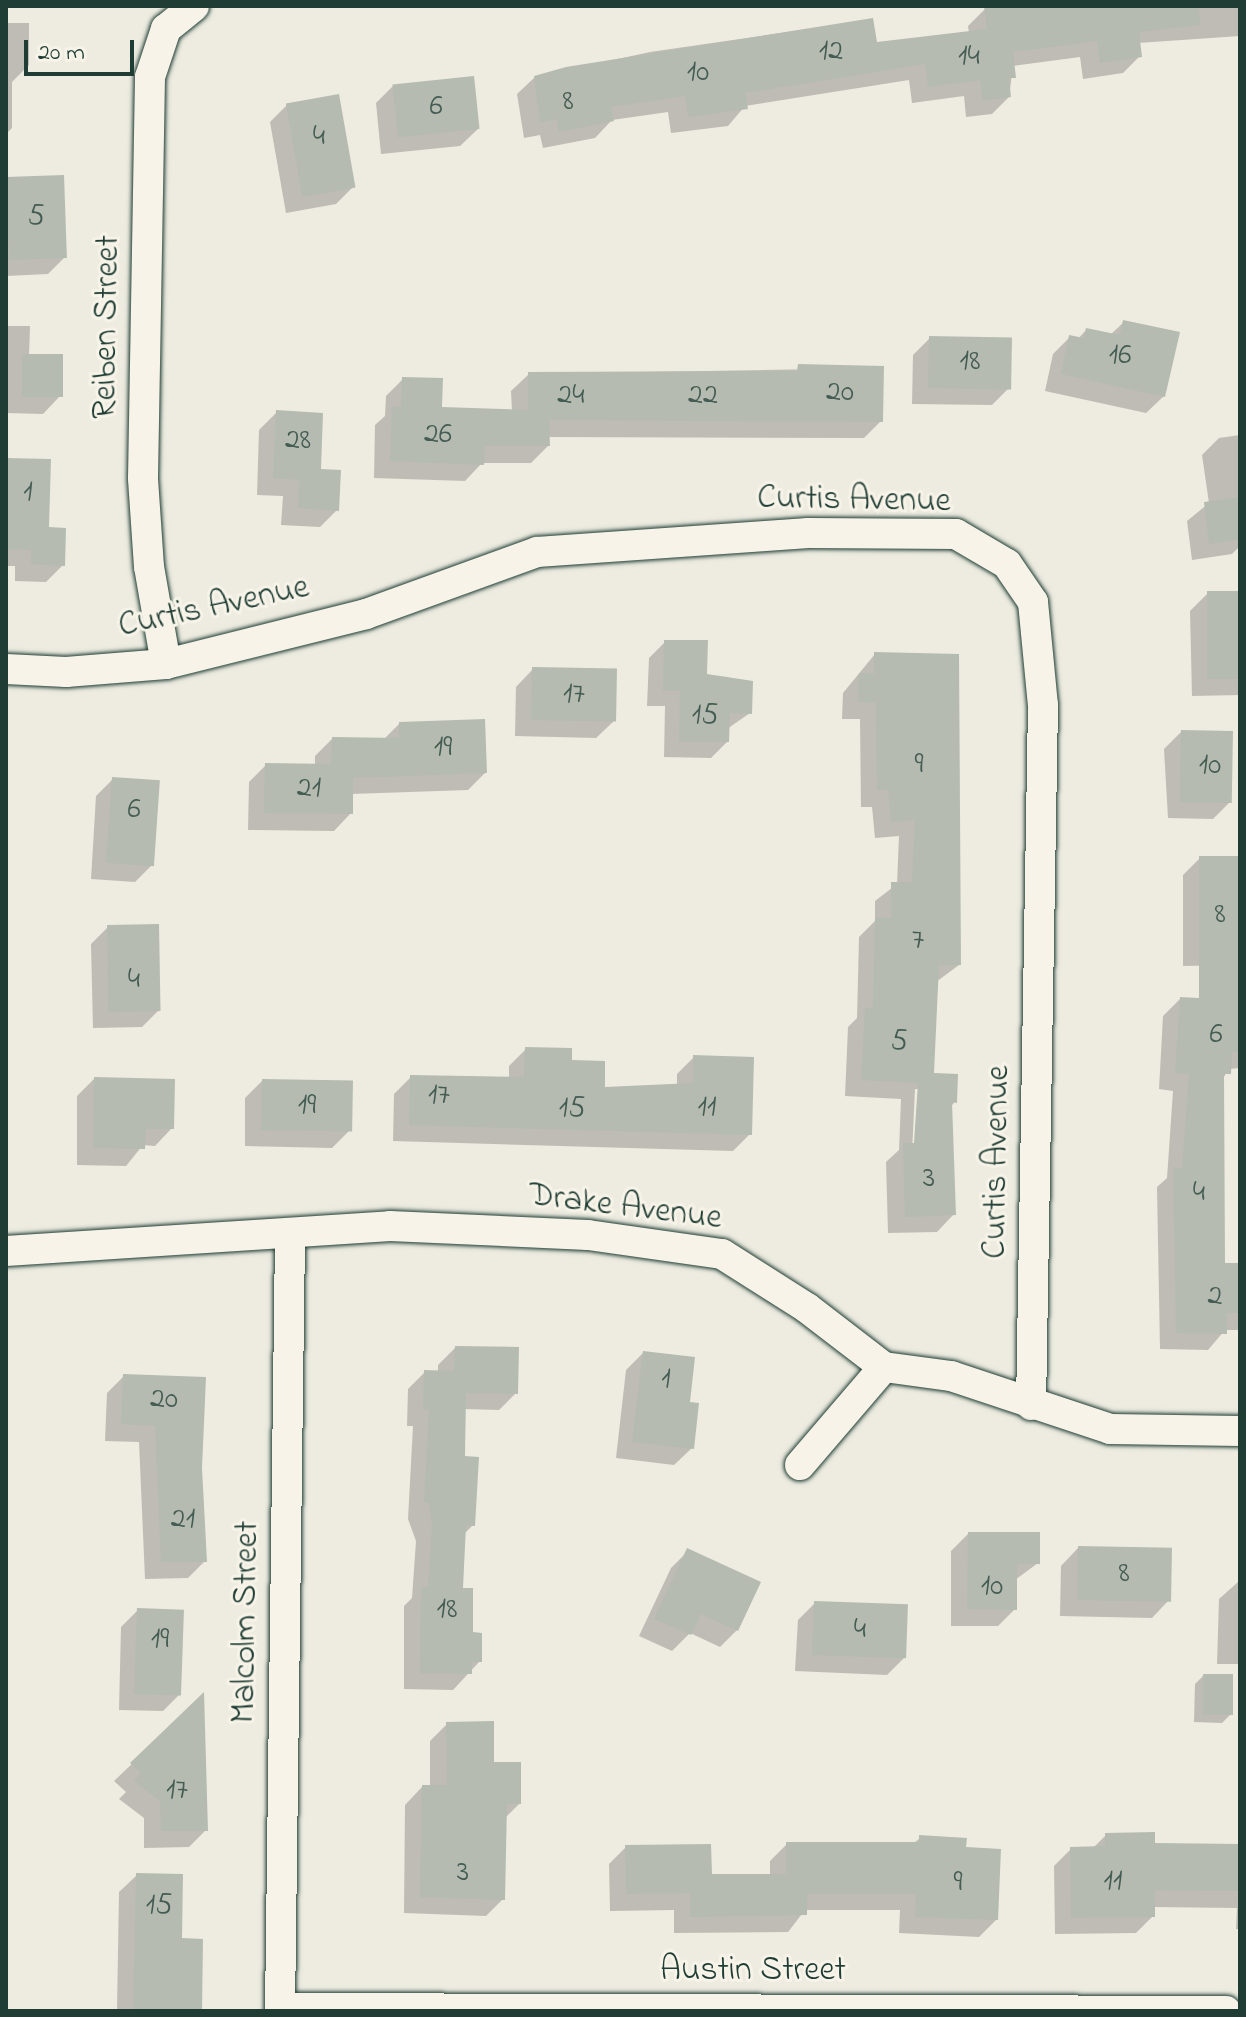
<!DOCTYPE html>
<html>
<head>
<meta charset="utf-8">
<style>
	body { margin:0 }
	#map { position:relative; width:1246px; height:2017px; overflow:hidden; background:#eeece1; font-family:"Indie Flower",sans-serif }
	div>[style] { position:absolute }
	.shadow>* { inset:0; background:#0003 }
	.building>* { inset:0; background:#b5bbb0; transform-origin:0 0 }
	.roads { filter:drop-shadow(0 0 2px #1f3d34) drop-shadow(0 0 2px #1f3d34) }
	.minor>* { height:30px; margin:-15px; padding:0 15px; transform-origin:15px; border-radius:15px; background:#f7f3e8 }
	span { translate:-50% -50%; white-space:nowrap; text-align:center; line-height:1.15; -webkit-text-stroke:6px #f7f3e8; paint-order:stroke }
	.number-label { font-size:30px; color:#445c53 }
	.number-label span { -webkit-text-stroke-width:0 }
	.street-label { font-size:34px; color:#1f3d34 }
	.frame { position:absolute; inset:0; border:8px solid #1f3d34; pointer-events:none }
	.scale { position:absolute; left:24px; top:40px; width:110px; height:36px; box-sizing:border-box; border:4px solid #1f3d34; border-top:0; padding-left:10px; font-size:24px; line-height:28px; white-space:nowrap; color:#1f3d34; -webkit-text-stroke:6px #f7f3e8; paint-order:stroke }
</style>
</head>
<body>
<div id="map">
	<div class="shadow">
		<div style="clip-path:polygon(1011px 6px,1240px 6px,1240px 36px,1138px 43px,1140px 56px,1123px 73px,1083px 79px,1080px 57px,1013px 66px,1009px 97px,992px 114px,966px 117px,964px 96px,912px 103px,909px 80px,745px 106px,728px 126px,671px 133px,668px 112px,612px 120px,595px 138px,543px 148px,540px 135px,524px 138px,517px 94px,535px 77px,650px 52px,871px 20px,875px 44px,969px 33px,968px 26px,985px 9px)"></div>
		<div style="clip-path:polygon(6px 23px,29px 23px,29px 65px,12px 82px,12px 128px,6px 134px)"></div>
		<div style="clip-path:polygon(393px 86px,478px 129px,460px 146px,381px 154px,376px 103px)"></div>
		<div style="clip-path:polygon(287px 105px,353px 187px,336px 204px,286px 213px,270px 122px)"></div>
		<div style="clip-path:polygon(6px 178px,65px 257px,48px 274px,6px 276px)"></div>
		<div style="clip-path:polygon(1124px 322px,1164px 396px,1146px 413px,1045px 391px,1053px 354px,1070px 337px,1078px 339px,1086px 330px,1110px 335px)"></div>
		<div style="clip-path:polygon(6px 326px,30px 326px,29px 356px,60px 396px,43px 414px,6px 413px)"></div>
		<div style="clip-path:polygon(930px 338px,1009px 388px,992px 405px,912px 404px,913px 355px)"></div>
		<div style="clip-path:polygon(882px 368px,881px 421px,864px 438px,547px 437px,548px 446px,531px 463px,482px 463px,465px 481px,374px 478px,375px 425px,385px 416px,386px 396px,403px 379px,440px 409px,512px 412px,511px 391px,529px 374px)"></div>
		<div style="clip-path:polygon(277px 412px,337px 510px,320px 527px,281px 525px,283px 496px,257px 495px,259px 430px)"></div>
		<div style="clip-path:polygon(1240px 435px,1240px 546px,1232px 554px,1192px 560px,1187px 521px,1209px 503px,1202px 455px,1219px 438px)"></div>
		<div style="clip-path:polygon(6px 460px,63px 565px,46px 582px,15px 581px,15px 566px,6px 566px)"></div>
		<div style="clip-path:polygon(1240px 593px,1240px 695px,1192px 696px,1190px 611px,1207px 594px)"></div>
		<div style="clip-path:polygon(665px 642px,705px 676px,728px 677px,750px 713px,727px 729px,727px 742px,711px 758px,664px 757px,665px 706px,647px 706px,649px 658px)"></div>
		<div style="clip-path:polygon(evenodd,875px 654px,959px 965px,936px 982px,932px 1075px,955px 1102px,950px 1107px,954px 1214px,937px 1232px,888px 1233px,886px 1162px,899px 1150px,901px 1099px,845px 1096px,848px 1027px,857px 1018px,859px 937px,875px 921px,875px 901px,897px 884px,899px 836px,875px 838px,872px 807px,861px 807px,860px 719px,842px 719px,843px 693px,875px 654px,915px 1089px,919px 1089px,916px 1153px,912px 1153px,915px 1089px)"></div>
		<div style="clip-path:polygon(533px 669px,614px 721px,596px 738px,515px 736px,516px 687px)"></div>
		<div style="clip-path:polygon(399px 724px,485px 773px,468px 790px,351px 794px,351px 813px,334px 831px,248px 830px,249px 782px,266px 765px,315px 766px,315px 756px,332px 739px,384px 739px)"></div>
		<div style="clip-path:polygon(1181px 732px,1230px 802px,1213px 819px,1168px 818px,1164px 749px)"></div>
		<div style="clip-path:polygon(113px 779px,153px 864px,135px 882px,91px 879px,96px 796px)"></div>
		<div style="clip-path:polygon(1200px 858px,1240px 858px,1240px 961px,1235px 965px,1183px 966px,1183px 875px)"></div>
		<div style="clip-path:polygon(108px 927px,159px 1010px,142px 1027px,93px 1028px,91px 944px)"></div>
		<div style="clip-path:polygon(1180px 999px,1240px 1003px,1240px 1068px,1229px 1069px,1222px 1080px,1223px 1265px,1240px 1265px,1240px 1330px,1225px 1330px,1208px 1350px,1160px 1349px,1157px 1187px,1167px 1178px,1173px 1091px,1159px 1089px,1163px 1016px)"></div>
		<div style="clip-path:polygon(526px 1049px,603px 1089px,677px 1085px,677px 1074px,694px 1057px,750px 1134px,733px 1151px,393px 1141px,394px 1094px,411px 1077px,509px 1079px,509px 1066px)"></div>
		<div style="clip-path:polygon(94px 1079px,172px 1128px,155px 1146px,143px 1145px,126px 1166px,77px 1165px,77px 1096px)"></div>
		<div style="clip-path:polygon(262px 1081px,349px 1131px,332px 1148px,245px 1146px,245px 1098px)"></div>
		<div style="clip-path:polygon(455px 1348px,516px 1393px,499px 1410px,464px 1409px,463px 1458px,473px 1525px,464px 1534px,461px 1590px,480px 1661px,453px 1690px,404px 1689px,404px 1606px,412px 1598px,416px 1541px,408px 1519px,413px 1426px,407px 1426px,408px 1389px,425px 1372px,438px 1372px,438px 1365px)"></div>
		<div style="clip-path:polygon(643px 1353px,688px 1404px,692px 1448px,674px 1465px,616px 1458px,626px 1370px)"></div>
		<div style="clip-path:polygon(124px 1376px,200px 1468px,205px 1561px,188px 1578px,145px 1579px,139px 1442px,105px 1441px,107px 1393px)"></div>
		<div style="clip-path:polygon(968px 1534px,1038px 1563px,1015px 1580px,1015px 1609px,998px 1626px,951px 1626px,951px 1551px)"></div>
		<div style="clip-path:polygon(1078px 1548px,1169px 1600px,1152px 1618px,1060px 1616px,1061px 1566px)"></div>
		<div style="clip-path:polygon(688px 1551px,737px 1630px,720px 1647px,690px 1633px,672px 1651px,639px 1636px,671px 1568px)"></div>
		<div style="clip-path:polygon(1240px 1567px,1240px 1664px,1217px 1664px,1219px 1599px,1238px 1582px)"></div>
		<div style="clip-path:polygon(815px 1603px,904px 1658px,887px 1675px,795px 1671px,798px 1620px)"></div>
		<div style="clip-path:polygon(138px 1610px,180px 1694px,163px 1711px,119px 1710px,121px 1627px)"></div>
		<div style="clip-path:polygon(1203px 1676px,1230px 1715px,1222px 1723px,1194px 1722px,1195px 1684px)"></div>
		<div style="clip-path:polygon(202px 1697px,206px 1830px,189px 1847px,144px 1848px,144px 1818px,119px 1799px,126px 1792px,114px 1781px)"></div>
		<div style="clip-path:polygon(447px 1724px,492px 1764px,519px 1804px,505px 1818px,503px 1899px,486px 1916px,404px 1913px,405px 1805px,422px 1787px,430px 1787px,430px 1741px)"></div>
		<div style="clip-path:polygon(1106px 1835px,1153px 1845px,1240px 1845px,1240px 1929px,1236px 1929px,1237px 1908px,1153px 1907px,1153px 1916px,1136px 1933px,1055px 1934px,1054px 1866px,1071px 1849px,1093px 1848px)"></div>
		<div style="clip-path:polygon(920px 1838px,996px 1920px,979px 1937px,899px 1933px,900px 1910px,805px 1910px,788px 1932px,674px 1933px,674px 1910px,610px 1911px,609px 1864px,626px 1847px,710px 1876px,770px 1876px,770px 1861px,787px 1844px,913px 1844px)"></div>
		<div style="clip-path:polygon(137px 1875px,180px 1940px,200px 2011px,117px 2011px,119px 1892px)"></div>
	</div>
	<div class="building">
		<div style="clip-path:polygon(984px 6px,1199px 6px,1200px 25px,1139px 32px,1142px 57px,1100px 63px,1097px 41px,1013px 52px,1016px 78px,1009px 78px,1011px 97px,983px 101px,980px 80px,928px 87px,925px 64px,745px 93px,748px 109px,688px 117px,685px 96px,611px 107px,614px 121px,559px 132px,557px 119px,540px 122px,534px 76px,566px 67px,873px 18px,877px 42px,987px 29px)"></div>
		<div style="left:474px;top:76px;width:53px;height:82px;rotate:84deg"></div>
		<div style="left:339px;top:94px;width:95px;height:54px;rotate:80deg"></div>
		<div style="left:64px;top:175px;width:83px;height:58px;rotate:88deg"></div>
		<div style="clip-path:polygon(1123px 320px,1180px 332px,1165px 397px,1061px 374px,1069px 335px,1084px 338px,1086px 328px,1120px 335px)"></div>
		<div style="left:929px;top:336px;width:83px;height:52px;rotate:1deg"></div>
		<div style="left:22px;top:354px;width:41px;height:43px"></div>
		<div style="clip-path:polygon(798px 364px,884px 366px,883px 422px,549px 420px,550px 446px,485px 446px,484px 465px,390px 461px,392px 406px,401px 407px,402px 377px,443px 378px,442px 407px,528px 410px,528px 372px,797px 371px)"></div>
		<div style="clip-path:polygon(276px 410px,323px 413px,321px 469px,341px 470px,339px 511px,298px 508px,299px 480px,273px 478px)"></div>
		<div style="clip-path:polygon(6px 458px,51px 459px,49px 527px,66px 528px,65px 566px,31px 564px,31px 550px,6px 549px)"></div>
		<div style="clip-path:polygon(1240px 497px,1240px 539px,1209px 544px,1204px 502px)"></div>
		<div style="left:1240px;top:591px;width:88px;height:33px;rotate:90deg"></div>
		<div style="clip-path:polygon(664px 640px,708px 640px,707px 674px,753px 681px,752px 714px,730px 713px,729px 742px,679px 742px,680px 691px,663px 691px)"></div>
		<div style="clip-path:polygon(874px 652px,959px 654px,961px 965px,939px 965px,934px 1073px,958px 1074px,957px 1103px,952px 1102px,956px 1215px,905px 1217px,903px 1143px,914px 1143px,918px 1083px,861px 1080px,865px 1008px,873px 1008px,875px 918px,891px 918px,891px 882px,912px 882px,915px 820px,891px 822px,888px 790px,877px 790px,876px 703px,858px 702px,859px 673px,874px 674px)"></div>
		<div style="left:532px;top:667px;width:85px;height:53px;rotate:1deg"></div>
		<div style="clip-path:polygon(485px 719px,487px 773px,353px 778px,353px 814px,264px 813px,265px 763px,331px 764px,332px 737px,399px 738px,399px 722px)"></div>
		<div style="left:1181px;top:730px;width:52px;height:72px;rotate:1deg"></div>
		<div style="left:112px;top:777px;width:48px;height:86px;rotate:4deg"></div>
		<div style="clip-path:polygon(1199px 856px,1240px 856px,1240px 1052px,1232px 1052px,1231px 1074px,1224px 1074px,1225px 1263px,1240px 1263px,1240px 1313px,1227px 1313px,1227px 1334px,1176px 1333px,1173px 1168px,1182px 1168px,1189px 1074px,1175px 1073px,1180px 997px,1199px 998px)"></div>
		<div style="left:159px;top:924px;width:87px;height:52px;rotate:89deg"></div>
		<div style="clip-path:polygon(525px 1047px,572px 1048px,572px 1060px,605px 1061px,605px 1087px,693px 1083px,693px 1055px,754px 1057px,752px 1135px,409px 1125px,410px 1075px,524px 1077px)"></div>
		<div style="clip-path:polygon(94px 1077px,175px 1079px,174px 1129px,146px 1129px,145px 1149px,93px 1148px)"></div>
		<div style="left:262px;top:1079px;width:91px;height:51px;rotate:1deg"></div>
		<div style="clip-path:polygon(455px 1346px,519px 1347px,518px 1394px,466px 1393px,465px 1456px,479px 1457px,475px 1526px,466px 1525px,463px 1588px,473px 1588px,473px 1632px,482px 1633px,482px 1662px,472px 1662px,472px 1674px,420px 1673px,421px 1587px,428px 1587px,432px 1523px,429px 1503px,424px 1502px,429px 1410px,423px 1410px,424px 1370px,454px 1371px)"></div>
		<div style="clip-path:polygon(643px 1351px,695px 1357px,690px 1402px,699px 1403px,694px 1449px,632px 1442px)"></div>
		<div style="clip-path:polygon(123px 1374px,206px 1377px,202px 1468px,207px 1562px,161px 1562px,155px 1426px,121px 1424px)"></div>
		<div style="clip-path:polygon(968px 1532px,1040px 1532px,1040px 1564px,1017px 1564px,1017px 1610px,967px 1609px)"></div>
		<div style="left:1078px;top:1546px;width:94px;height:54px;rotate:1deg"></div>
		<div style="clip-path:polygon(687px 1548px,761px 1582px,738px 1631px,701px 1614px,691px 1635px,654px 1619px)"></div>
		<div style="left:814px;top:1601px;width:94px;height:54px;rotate:2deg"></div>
		<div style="left:137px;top:1608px;width:47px;height:86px;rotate:2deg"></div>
		<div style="left:1203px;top:1674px;width:30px;height:41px"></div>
		<div style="clip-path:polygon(204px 1692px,208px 1831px,161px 1831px,160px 1801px,134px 1781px,141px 1773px,130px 1763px)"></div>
		<div style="clip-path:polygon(494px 1721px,494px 1762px,521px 1762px,521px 1804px,507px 1804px,505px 1900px,420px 1897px,422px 1785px,447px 1785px,446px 1722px)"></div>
		<div style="clip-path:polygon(1155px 1832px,1155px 1843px,1240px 1844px,1240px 1891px,1155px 1890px,1155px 1917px,1071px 1918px,1070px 1847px,1105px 1846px,1105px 1833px)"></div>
		<div style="clip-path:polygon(919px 1835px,967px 1838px,966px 1847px,1001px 1849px,998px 1920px,915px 1917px,916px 1894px,807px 1894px,807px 1915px,690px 1917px,690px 1893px,626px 1894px,625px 1845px,711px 1844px,712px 1874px,786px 1874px,786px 1842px,919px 1842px)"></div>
		<div style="clip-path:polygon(136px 1873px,183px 1874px,182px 1938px,203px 1939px,202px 2011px,133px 2011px)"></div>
	</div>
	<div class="roads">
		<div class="minor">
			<div style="left:166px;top:664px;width:98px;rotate:-99.9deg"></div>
			<div style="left:149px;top:567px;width:89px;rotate:-93.9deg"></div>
			<div style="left:143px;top:478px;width:401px;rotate:-89deg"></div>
			<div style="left:150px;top:77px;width:51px;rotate:-71.6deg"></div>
			<div style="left:166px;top:29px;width:36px;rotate:-39deg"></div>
			<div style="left:6px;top:669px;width:60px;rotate:2.9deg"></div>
			<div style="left:66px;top:672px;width:100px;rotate:-4.6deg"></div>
			<div style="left:166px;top:664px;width:206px;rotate:-14deg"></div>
			<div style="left:366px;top:614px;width:182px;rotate:-19.9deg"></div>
			<div style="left:537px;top:552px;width:272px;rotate:-4deg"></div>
			<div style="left:808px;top:533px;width:148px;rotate:0.4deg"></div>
			<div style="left:956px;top:534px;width:59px;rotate:30.5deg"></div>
			<div style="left:1007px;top:564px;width:46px;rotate:55.6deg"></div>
			<div style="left:1033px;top:602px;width:103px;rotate:84.5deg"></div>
			<div style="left:1043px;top:705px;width:700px;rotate:90.98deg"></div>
			<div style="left:6px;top:1251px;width:385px;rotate:-3.7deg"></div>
			<div style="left:390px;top:1226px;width:198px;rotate:2.6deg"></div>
			<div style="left:588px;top:1235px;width:135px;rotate:8.1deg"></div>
			<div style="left:722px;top:1254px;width:101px;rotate:32.4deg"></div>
			<div style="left:807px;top:1308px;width:97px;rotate:37.5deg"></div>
			<div style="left:884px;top:1367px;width:68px;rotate:7.7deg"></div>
			<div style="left:951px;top:1376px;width:168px;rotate:18.4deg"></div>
			<div style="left:1110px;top:1429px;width:130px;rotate:0.9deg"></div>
			<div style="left:800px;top:1465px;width:129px;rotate:-49.4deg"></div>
			<div style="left:280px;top:2008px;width:946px;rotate:0.18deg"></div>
			<div style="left:280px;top:2011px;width:776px;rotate:-89.26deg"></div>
		</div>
	</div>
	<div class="number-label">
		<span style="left:831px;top:52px">12</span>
		<span style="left:969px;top:57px">14</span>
		<span style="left:698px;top:73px">10</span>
		<span style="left:568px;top:102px">8</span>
		<span style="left:436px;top:107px">6</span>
		<span style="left:319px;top:137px">4</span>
		<span style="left:36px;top:217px">5</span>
		<span style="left:1120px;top:356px">16</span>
		<span style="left:970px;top:362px">18</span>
		<span style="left:840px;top:393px">20</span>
		<span style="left:571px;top:396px">24</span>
		<span style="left:703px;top:396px">22</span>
		<span style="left:438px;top:435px">26</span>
		<span style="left:298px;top:441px">28</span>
		<span style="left:28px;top:493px">1</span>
		<span style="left:574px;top:695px">17</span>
		<span style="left:705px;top:716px">15</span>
		<span style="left:443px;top:748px">19</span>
		<span style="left:919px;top:765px">9</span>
		<span style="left:1210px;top:766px">10</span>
		<span style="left:309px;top:789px">21</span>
		<span style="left:134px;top:810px">6</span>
		<span style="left:1220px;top:915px">8</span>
		<span style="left:918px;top:941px">7</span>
		<span style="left:134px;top:980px">4</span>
		<span style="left:1216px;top:1035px">6</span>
		<span style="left:899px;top:1042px">5</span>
		<span style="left:439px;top:1096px">17</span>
		<span style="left:307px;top:1106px">19</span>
		<span style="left:707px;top:1108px">11</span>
		<span style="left:572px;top:1109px">15</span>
		<span style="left:929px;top:1179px">3</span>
		<span style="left:1199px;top:1193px">4</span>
		<span style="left:1215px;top:1297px">2</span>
		<span style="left:666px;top:1380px">1</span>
		<span style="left:164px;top:1400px">20</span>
		<span style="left:183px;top:1520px">21</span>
		<span style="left:1124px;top:1574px">8</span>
		<span style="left:992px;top:1587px">10</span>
		<span style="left:447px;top:1610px">18</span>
		<span style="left:860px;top:1630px">4</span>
		<span style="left:160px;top:1640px">19</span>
		<span style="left:177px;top:1791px">17</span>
		<span style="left:463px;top:1873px">3</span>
		<span style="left:1113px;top:1882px">11</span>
		<span style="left:958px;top:1883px">9</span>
		<span style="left:159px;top:1906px">15</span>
	</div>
	<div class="street-label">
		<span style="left:108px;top:327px;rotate:-89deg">Reiben Street</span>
		<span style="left:854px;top:501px;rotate:1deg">Curtis Avenue</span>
		<span style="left:214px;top:608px;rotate:-12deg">Curtis Avenue</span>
		<span style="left:998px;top:1162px;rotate:-89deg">Curtis Avenue</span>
		<span style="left:625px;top:1208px;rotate:7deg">Drake Avenue</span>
		<span style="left:247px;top:1622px;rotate:-89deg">Malcolm Street</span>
		<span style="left:753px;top:1972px">Austin Street</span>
	</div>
	<div class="frame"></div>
	<div class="scale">20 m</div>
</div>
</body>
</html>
